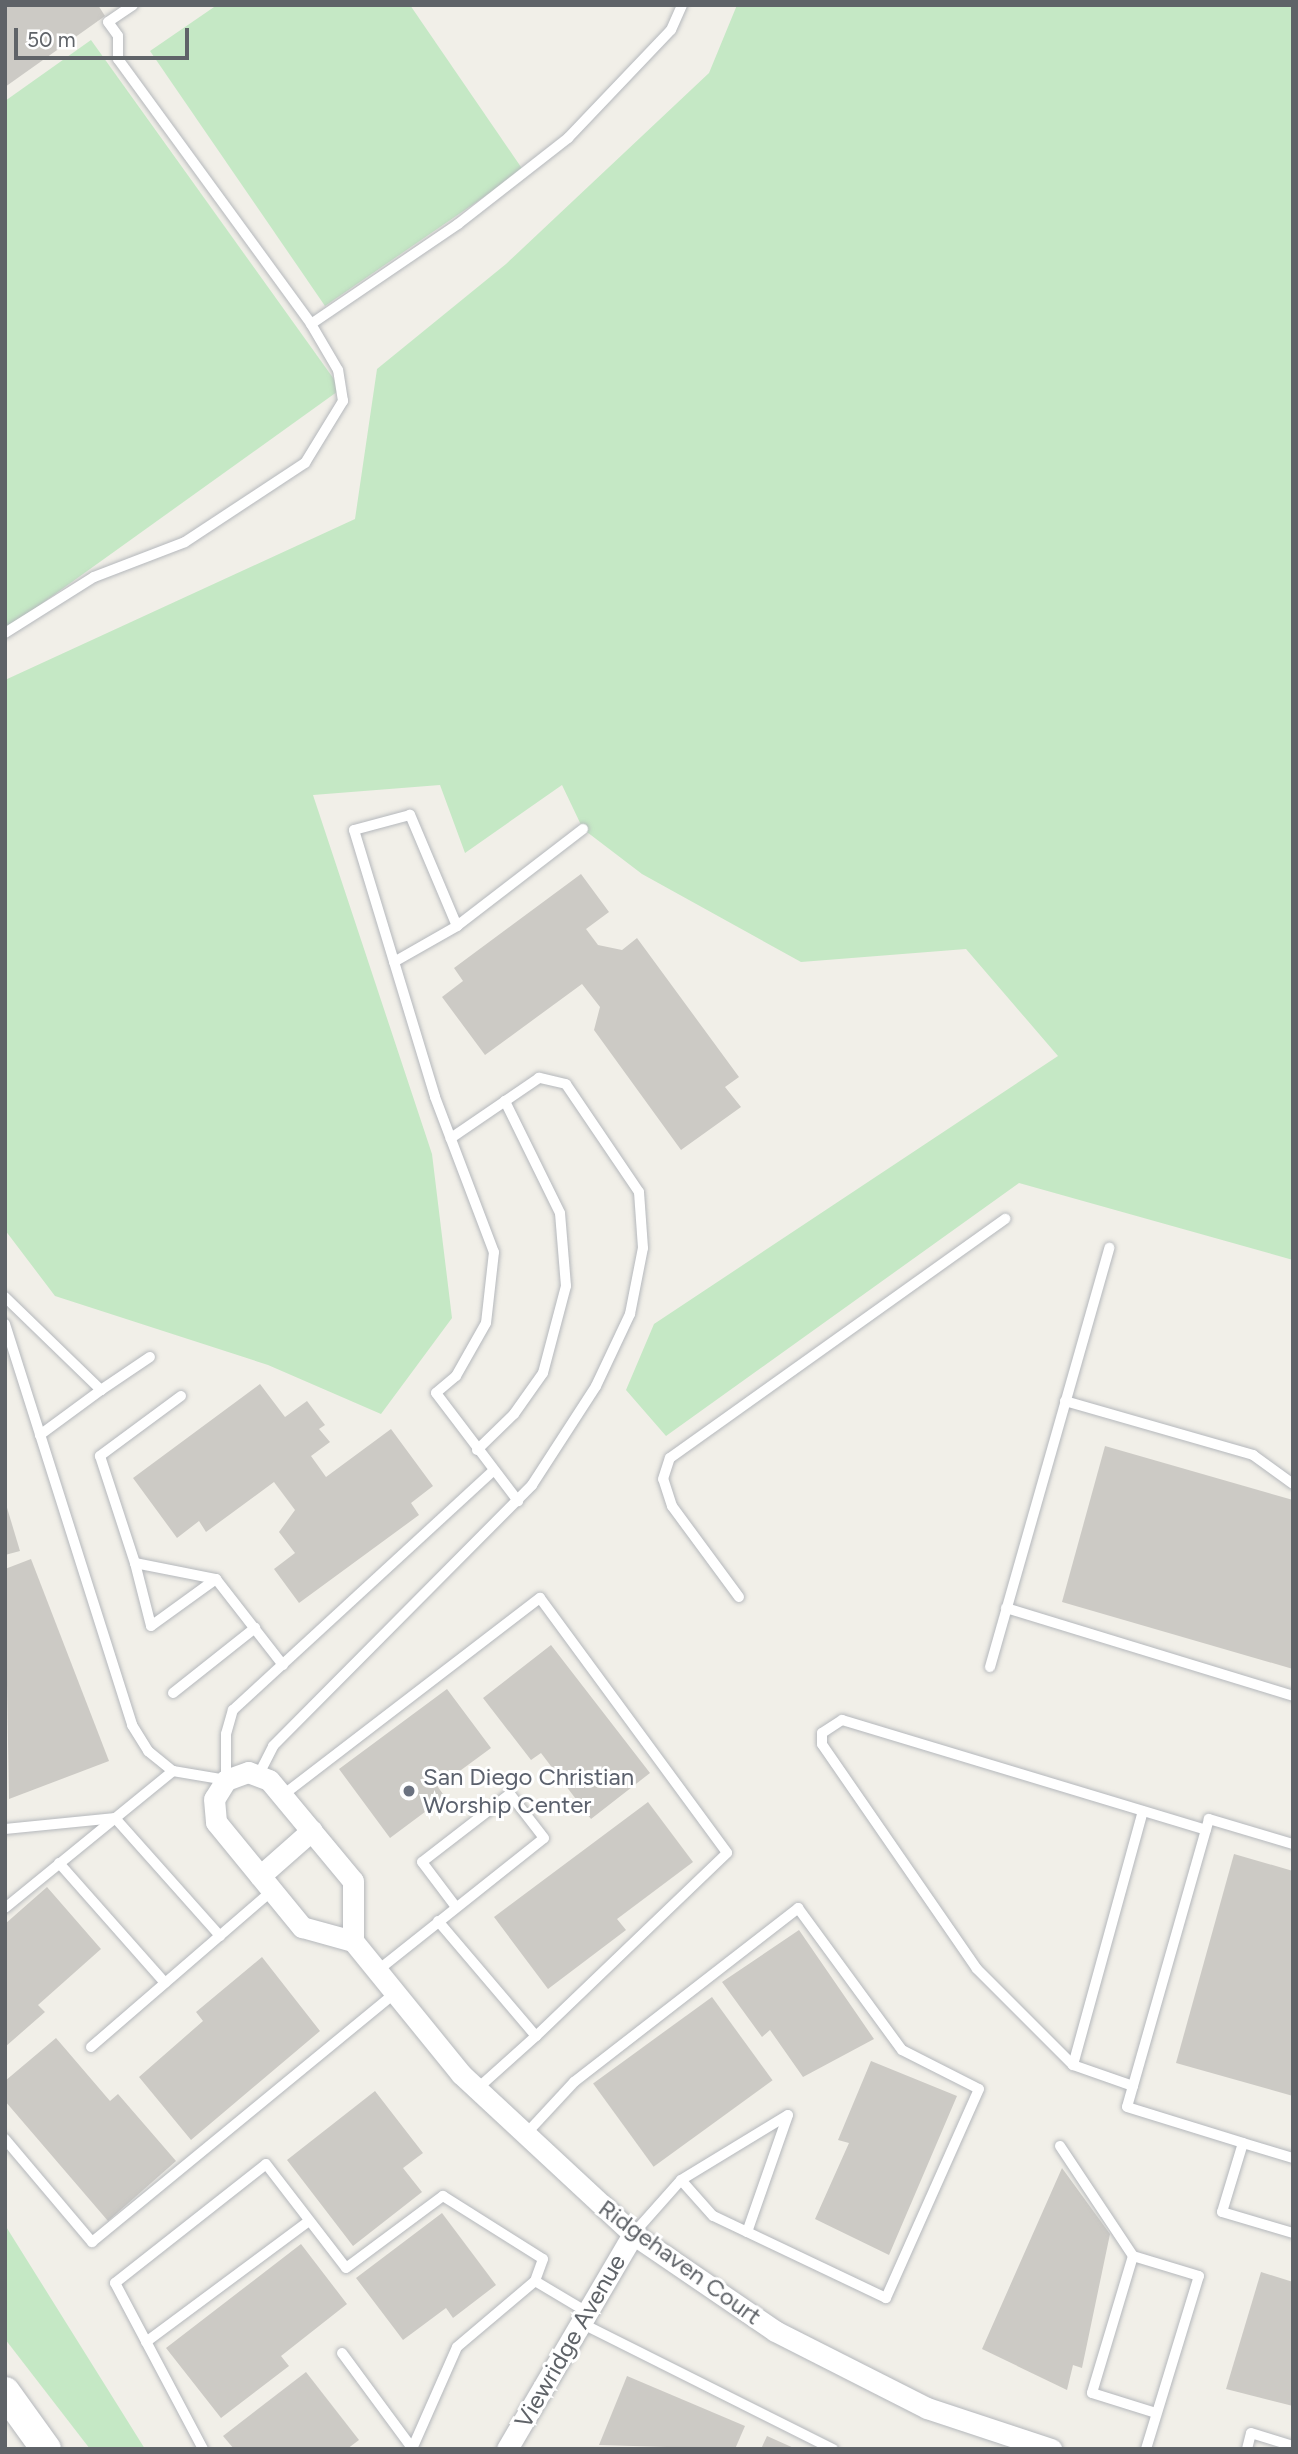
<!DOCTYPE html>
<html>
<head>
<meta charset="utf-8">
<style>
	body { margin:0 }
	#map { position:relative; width:1298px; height:2454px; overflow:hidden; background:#f1efe8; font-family:Figtree,sans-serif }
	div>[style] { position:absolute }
	.green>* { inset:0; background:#c5e8c5 }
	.building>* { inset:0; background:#cccac5; transform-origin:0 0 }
	.roads { filter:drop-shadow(0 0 2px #b5b8bc) drop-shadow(0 0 2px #b5b8bc) }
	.lane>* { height:10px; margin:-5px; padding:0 5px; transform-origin:5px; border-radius:5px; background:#fff }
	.street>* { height:21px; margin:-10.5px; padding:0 10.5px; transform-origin:10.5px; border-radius:10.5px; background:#fff }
	.secondary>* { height:30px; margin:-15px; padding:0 15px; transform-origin:15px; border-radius:15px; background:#fff }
	.dots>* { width:19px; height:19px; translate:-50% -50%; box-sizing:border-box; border:4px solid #fff; border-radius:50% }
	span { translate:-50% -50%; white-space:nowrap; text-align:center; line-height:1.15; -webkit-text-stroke:6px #fff; paint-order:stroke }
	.worship-label { font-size:24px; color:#5b616d }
	.left { translate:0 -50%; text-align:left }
	.street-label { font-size:24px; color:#5f6368 }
	.frame { position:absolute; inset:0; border:7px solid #5f6368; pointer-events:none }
	.scale { position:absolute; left:14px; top:28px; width:175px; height:32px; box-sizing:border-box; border:4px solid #5f6368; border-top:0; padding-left:9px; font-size:21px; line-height:24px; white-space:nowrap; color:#5f6368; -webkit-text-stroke:5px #fff; paint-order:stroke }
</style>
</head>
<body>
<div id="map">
	<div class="green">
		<div style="clip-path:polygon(217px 5px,410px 5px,523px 170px,325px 306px,150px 51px)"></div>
		<div style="clip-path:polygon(737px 5px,1293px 5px,1293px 1260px,1019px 1183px,666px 1436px,626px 1390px,654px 1324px,1058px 1056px,966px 949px,801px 962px,642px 874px,583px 829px,562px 785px,465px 853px,440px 785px,313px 795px,432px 1154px,452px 1318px,381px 1414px,268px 1365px,55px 1296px,5px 1230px,5px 680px,355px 519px,377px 369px,506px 264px,709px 73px)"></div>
		<div style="clip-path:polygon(91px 40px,341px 389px,5px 630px,5px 101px)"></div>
		<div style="clip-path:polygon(5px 2225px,145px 2449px,90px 2449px,5px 2339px)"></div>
	</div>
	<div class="building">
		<div style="clip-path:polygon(5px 5px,98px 5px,105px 16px,5px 87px)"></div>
		<div style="clip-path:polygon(581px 874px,609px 912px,586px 929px,598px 945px,622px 950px,637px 938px,739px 1077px,725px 1087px,741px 1107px,681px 1150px,594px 1030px,600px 1007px,582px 984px,485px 1055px,442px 997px,463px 981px,454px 968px)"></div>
		<div style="clip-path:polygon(260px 1384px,285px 1417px,307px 1401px,325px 1425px,319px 1429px,330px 1442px,311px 1456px,326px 1477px,391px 1429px,433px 1486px,411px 1503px,419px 1515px,299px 1603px,274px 1569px,295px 1553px,279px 1532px,295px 1510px,274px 1482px,206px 1532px,199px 1521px,177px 1538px,133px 1478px)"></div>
		<div style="clip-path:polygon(1105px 1446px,1293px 1500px,1293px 1669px,1062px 1602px)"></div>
		<div style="clip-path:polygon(5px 1501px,20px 1551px,5px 1555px)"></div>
		<div style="clip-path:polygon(31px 1559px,109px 1761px,9px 1799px,5px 1569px)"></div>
		<div style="clip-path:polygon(551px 1645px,650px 1773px,591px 1819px,541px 1753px,531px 1760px,483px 1698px)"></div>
		<div style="clip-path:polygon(447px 1689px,491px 1748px,438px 1787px,445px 1797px,390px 1838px,339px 1769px)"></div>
		<div style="clip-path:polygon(648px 1802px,693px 1862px,617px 1919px,626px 1930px,548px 1989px,494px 1917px)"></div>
		<div style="clip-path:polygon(1234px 1854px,1293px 1871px,1293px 2096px,1176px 2063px)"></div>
		<div style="clip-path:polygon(47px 1887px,101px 1949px,38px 2005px,45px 2012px,5px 2047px,5px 1924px)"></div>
		<div style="clip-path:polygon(799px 1930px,874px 2039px,803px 2077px,770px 2030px,762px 2037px,722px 1982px)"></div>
		<div style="clip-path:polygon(262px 1957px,320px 2031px,191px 2140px,139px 2077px,203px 2021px,196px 2012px)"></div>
		<div style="left:712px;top:1997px;width:103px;height:147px;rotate:54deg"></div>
		<div style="clip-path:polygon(56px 2038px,110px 2101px,118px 2094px,176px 2161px,108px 2221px,5px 2101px,5px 2081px)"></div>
		<div style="clip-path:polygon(871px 2061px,957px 2096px,889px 2255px,815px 2219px,849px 2143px,838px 2140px)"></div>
		<div style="clip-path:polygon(375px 2091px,423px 2153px,403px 2168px,422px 2192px,353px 2246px,287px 2160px)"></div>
		<div style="clip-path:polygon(1062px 2168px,1110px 2234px,1082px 2368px,1073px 2365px,1067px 2390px,982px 2349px)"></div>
		<div style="clip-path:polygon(442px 2213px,496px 2285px,453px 2318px,446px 2308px,403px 2340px,356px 2278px)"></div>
		<div style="clip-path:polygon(301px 2244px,347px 2304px,281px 2356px,289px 2366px,221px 2418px,166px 2348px)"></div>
		<div style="clip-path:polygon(1261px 2272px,1293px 2282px,1293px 2406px,1226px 2389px)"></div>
		<div style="clip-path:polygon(306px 2372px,359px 2440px,347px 2449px,234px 2449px,223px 2436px)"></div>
		<div style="clip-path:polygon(627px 2376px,745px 2426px,735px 2449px,599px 2445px)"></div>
		<div style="clip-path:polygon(767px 2436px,796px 2449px,761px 2449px)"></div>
	</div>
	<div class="roads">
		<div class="lane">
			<div style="left:133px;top:5px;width:30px;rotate:146deg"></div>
			<div style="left:108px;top:22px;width:17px;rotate:54deg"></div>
			<div style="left:118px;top:36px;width:23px;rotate:90deg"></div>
			<div style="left:118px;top:59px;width:328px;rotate:53.9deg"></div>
			<div style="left:5px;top:633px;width:105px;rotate:-32.2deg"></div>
			<div style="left:94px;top:577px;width:97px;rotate:-21deg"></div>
			<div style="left:185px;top:542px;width:144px;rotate:-33.4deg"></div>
			<div style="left:305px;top:463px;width:73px;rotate:-58.5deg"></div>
			<div style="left:343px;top:401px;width:31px;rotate:-99deg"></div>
			<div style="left:338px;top:370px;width:53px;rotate:-120.4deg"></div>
			<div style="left:311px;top:324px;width:178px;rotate:-34.2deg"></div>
			<div style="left:458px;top:224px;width:140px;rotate:-38deg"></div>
			<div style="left:568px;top:138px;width:149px;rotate:-46.4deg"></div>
			<div style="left:671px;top:30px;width:27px;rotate:-66deg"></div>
			<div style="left:457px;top:926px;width:121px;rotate:-112.9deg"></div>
			<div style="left:410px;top:815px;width:58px;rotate:165deg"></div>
			<div style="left:354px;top:830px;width:279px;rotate:73.1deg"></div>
			<div style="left:435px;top:1097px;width:166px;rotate:69.2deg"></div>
			<div style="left:494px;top:1252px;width:71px;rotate:96.4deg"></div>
			<div style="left:486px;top:1323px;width:61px;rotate:119.5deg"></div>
			<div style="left:456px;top:1376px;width:26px;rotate:140deg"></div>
			<div style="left:436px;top:1393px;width:136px;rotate:52.8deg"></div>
			<div style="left:394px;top:962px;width:73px;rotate:-29.7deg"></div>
			<div style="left:457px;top:926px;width:159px;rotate:-37.6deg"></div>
			<div style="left:5px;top:1297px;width:134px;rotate:44.1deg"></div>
			<div style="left:101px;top:1390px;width:76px;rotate:143.6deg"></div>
			<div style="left:5px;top:1324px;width:421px;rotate:72.4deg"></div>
			<div style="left:132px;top:1725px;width:31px;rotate:58deg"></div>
			<div style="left:148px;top:1751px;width:32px;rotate:39deg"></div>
			<div style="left:101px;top:1390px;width:59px;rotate:-34deg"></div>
			<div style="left:181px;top:1396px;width:101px;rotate:143.5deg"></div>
			<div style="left:100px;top:1456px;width:113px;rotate:71.9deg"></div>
			<div style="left:135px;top:1563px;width:83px;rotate:11.2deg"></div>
			<div style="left:216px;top:1579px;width:109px;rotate:52.1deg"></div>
			<div style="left:1065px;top:1401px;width:196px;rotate:16deg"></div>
			<div style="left:1253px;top:1455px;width:49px;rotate:35.9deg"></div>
			<div style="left:477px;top:1450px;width:52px;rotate:-44.2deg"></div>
			<div style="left:514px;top:1414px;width:50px;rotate:-54.7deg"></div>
			<div style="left:543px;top:1373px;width:90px;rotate:-75.2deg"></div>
			<div style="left:566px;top:1286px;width:73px;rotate:-94.7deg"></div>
			<div style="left:560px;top:1213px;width:125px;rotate:-116.2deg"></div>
			<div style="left:135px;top:1563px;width:65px;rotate:75.7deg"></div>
			<div style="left:151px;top:1626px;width:80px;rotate:-35.9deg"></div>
			<div style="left:739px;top:1597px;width:113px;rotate:-126.4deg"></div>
			<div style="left:672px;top:1506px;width:28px;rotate:-108deg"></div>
			<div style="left:663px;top:1479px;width:22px;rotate:-72deg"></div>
			<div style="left:670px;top:1458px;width:412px;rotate:-35.5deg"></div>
			<div style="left:1006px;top:1608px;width:300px;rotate:17deg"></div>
			<div style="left:990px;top:1667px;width:436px;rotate:-74.1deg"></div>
			<div style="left:173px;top:1693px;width:105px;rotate:-38.4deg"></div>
			<div style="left:259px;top:1774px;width:31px;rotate:-63deg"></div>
			<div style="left:273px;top:1746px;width:368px;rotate:-45.2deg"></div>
			<div style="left:532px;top:1485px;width:118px;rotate:-57.1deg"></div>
			<div style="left:596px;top:1386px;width:80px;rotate:-64.7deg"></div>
			<div style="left:630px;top:1314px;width:67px;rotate:-78.9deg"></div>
			<div style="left:643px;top:1248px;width:56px;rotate:-94.1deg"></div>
			<div style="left:639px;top:1192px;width:130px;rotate:-124.1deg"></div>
			<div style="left:566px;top:1084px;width:28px;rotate:-167deg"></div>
			<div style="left:539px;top:1078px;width:107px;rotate:145.7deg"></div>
			<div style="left:283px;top:1795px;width:324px;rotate:-37.5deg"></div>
			<div style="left:540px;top:1598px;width:316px;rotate:53.7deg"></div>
			<div style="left:727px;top:1853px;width:265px;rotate:136.2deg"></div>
			<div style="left:5px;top:1829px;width:111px;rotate:-5.7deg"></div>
			<div style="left:115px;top:1818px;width:158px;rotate:48.3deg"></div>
			<div style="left:1293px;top:1844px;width:88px;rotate:-163.4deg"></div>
			<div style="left:1209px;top:1819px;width:299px;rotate:105.9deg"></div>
			<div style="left:1127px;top:2107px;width:121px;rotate:17.2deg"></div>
			<div style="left:1243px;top:2143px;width:72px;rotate:106.9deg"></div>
			<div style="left:1222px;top:2212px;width:74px;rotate:16.5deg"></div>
			<div style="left:59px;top:1863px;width:160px;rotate:48.5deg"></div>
			<div style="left:5px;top:1908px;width:217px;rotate:-39.2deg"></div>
			<div style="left:173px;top:1771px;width:54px;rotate:9.6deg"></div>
			<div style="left:226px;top:1780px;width:46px;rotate:-90deg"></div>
			<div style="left:226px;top:1734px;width:25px;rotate:-74deg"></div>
			<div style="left:233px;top:1710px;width:352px;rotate:-42.6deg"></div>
			<div style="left:438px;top:1921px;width:151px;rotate:49.6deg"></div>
			<div style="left:536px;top:2036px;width:79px;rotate:138.1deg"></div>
			<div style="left:377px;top:1971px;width:213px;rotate:-38.5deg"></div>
			<div style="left:544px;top:1838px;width:56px;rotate:-127.7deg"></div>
			<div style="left:510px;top:1794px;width:111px;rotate:142.3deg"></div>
			<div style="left:422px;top:1862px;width:56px;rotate:52.9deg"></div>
			<div style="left:91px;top:2047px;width:239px;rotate:-40.8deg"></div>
			<div style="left:1073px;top:2065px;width:263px;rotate:-74.6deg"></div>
			<div style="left:1133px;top:2086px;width:64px;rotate:-160.7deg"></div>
			<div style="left:1073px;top:2065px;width:136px;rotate:-135deg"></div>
			<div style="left:977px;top:1969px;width:273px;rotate:-124.6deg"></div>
			<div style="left:822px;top:1744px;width:11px;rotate:-90deg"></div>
			<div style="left:822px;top:1733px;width:24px;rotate:-33deg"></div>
			<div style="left:842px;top:1720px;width:380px;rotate:16.8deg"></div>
			<div style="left:525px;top:2135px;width:72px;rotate:-47.2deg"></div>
			<div style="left:574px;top:2082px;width:284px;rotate:-37.8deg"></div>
			<div style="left:798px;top:1908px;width:176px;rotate:53.8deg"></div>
			<div style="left:902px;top:2050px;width:86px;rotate:26.9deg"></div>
			<div style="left:979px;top:2089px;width:229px;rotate:114deg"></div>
			<div style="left:886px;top:2298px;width:191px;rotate:-154.6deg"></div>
			<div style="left:713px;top:2216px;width:48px;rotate:-131.6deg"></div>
			<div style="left:681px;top:2180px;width:72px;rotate:131.6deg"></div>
			<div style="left:5px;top:2139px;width:135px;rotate:49.8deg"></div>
			<div style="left:92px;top:2242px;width:392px;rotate:-39.4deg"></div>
			<div style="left:1243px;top:2143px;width:52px;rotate:16.7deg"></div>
			<div style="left:1060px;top:2146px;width:132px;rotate:56.4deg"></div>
			<div style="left:681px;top:2180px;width:125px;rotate:-31.3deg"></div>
			<div style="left:788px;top:2115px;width:124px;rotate:109.3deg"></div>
			<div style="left:581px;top:2323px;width:282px;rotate:26.6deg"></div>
			<div style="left:146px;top:2342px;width:203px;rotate:-36.6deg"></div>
			<div style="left:342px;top:2353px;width:118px;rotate:53.6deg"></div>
			<div style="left:203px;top:2449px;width:188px;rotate:-117.9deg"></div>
			<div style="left:115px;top:2283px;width:192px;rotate:-38.2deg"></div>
			<div style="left:266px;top:2164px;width:131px;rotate:52.4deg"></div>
			<div style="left:346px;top:2268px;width:121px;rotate:-36.6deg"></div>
			<div style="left:443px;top:2196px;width:118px;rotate:32.2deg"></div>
			<div style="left:543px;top:2259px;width:23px;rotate:110deg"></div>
			<div style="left:535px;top:2281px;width:61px;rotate:30.8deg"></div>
			<div style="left:412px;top:2449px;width:111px;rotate:-66.2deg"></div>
			<div style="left:457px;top:2347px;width:102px;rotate:-40.2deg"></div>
			<div style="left:1146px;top:2449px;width:181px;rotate:-73deg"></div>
			<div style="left:1199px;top:2276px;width:69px;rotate:-163.1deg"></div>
			<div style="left:1133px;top:2256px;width:143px;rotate:106.7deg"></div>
			<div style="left:1092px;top:2393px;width:67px;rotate:17.4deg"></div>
			<div style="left:1247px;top:2449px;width:16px;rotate:-76deg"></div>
			<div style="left:1251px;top:2433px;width:44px;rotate:17.2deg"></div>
		</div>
		<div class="street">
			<div style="left:260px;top:1876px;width:69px;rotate:-41.5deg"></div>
			<div style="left:353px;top:1941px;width:60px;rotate:-90deg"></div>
			<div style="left:353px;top:1881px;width:131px;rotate:-129.7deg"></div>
			<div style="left:269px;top:1780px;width:22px;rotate:-159deg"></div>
			<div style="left:248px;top:1772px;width:23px;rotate:160deg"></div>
			<div style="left:226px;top:1780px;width:22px;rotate:122deg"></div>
			<div style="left:214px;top:1799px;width:23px;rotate:85deg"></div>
			<div style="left:216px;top:1822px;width:136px;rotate:50.7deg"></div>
			<div style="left:302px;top:1927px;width:53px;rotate:15.4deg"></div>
			<div style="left:353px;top:1941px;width:171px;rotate:50.9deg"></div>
			<div style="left:461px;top:2074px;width:235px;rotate:42.9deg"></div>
			<div style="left:633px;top:2234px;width:172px;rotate:34.3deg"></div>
			<div style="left:775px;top:2331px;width:170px;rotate:26.9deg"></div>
			<div style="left:927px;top:2408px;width:131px;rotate:18.3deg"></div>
			<div style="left:507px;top:2449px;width:249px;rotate:-59.6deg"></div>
		</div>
		<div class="secondary">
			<div style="left:5px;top:2392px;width:70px;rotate:54.3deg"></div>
		</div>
	</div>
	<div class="dots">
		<div style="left:409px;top:1791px;background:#6b7280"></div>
	</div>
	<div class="worship-label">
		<span class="left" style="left:423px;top:1791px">San Diego Christian<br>Worship Center</span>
	</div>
	<div class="street-label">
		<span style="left:680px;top:2262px;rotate:36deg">Ridgehaven Court</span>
		<span style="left:570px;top:2341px;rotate:-60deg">Viewridge Avenue</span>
	</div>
	<div class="frame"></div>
	<div class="scale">50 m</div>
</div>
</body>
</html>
